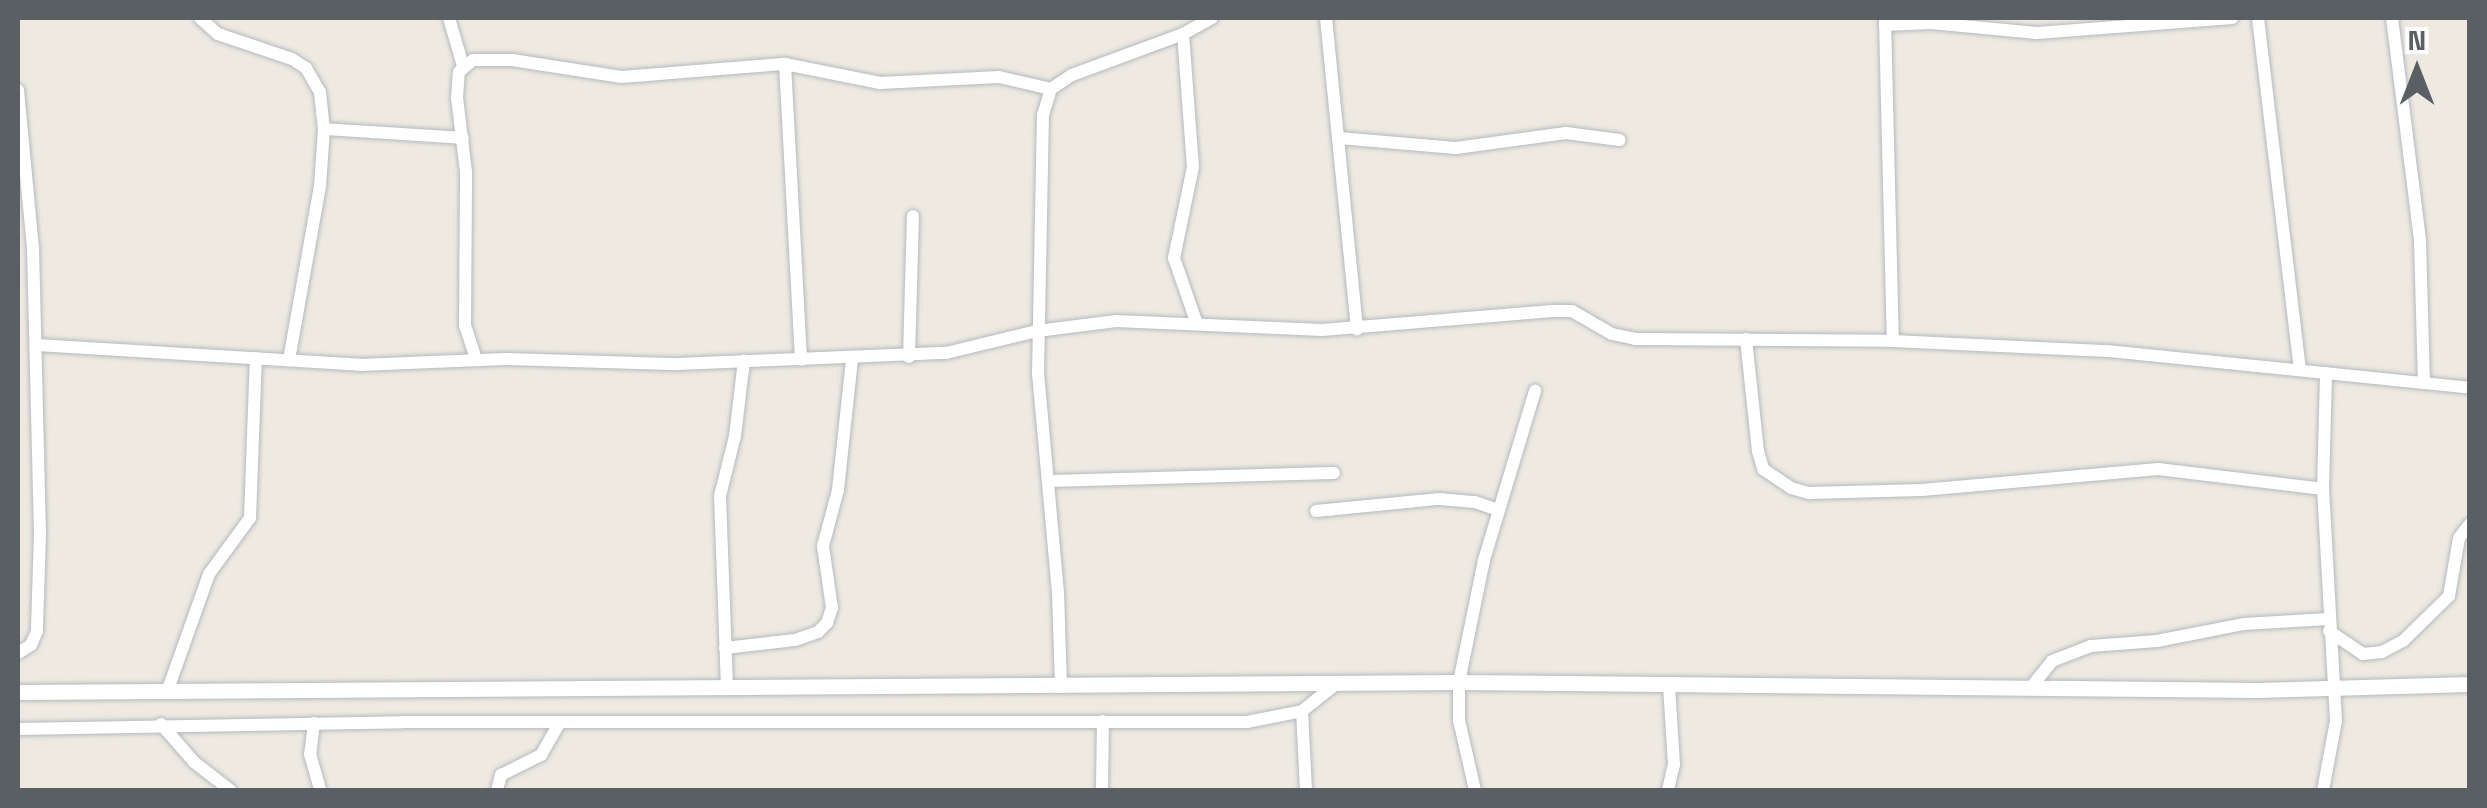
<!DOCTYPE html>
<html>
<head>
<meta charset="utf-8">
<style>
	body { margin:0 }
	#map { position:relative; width:2487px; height:808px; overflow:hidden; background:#eeeae2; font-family:"Space Grotesk",sans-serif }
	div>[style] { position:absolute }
	.roads { filter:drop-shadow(0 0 2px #b5b9bd) drop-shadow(0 0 2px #b5b9bd) }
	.minor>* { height:12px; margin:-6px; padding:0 6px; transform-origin:6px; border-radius:6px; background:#fff }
	.tertiary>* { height:15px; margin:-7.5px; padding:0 7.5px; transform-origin:7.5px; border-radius:7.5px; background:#fff }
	span { translate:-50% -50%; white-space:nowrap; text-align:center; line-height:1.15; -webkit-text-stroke:8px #fff; paint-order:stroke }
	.frame { position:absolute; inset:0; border:20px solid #5a5f63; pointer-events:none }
	.north { position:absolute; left:2367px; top:20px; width:100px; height:100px; -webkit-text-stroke:8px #fff; paint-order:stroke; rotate:0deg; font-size:28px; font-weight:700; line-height:40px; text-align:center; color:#5a5f63 }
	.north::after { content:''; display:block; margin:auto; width:35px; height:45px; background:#5a5f63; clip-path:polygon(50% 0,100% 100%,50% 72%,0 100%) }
</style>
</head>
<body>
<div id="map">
	<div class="roads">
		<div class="minor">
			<div style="left:200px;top:18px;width:24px;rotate:42deg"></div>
			<div style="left:218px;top:34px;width:78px;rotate:18.7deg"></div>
			<div style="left:292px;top:59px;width:17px;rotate:33deg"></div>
			<div style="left:306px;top:68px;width:28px;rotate:60deg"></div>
			<div style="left:320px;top:92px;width:37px;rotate:84deg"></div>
			<div style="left:324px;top:129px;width:57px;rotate:94deg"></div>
			<div style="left:320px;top:186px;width:177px;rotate:100.1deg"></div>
			<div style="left:449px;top:18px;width:50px;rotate:73.7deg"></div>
			<div style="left:1326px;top:18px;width:313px;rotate:84.3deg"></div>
			<div style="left:2258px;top:18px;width:354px;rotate:83.2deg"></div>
			<div style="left:2392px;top:18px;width:225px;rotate:82.8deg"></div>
			<div style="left:2420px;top:241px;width:142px;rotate:88.4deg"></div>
			<div style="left:1885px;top:20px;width:321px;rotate:88.6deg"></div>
			<div style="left:1885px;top:25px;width:46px;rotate:-2.5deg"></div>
			<div style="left:1931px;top:23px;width:106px;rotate:5.4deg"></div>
			<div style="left:2037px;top:33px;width:196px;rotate:-4.4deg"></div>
			<div style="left:1183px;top:34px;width:133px;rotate:85.7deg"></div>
			<div style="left:1193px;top:167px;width:93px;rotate:101.8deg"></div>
			<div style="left:1174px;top:258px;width:67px;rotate:70.8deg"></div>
			<div style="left:785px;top:64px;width:296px;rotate:86.9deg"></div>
			<div style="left:18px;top:90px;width:159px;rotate:84.6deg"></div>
			<div style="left:33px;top:248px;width:285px;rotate:88.6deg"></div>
			<div style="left:40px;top:533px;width:98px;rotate:91.8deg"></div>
			<div style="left:37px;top:631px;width:15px;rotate:113deg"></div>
			<div style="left:31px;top:645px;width:15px;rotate:148deg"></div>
			<div style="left:324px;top:129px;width:139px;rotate:3.7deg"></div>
			<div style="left:1339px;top:138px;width:117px;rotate:4.9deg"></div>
			<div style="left:1456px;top:148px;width:111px;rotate:-7.8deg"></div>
			<div style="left:1566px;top:133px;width:54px;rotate:7.4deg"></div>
			<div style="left:1746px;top:339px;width:113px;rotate:83.9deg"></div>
			<div style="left:1758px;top:451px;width:19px;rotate:74deg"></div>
			<div style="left:1763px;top:469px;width:34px;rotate:34deg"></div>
			<div style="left:1791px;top:488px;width:19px;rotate:16deg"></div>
			<div style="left:1809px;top:493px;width:113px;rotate:-1.5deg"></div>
			<div style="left:1922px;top:490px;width:237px;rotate:-5.1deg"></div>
			<div style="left:2158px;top:469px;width:166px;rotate:6.9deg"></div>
			<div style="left:37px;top:345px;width:324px;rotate:3.5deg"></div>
			<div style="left:360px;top:365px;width:145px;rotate:-2.4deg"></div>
			<div style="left:505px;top:359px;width:173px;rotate:1.7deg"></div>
			<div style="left:678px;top:364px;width:268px;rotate:-2.4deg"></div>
			<div style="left:946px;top:353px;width:94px;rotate:-13.6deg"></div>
			<div style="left:1037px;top:331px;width:80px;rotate:-7.2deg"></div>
			<div style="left:1116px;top:321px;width:206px;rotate:2.5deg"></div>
			<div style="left:1322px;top:330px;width:231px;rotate:-4.7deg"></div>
			<div style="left:1552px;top:311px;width:20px"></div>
			<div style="left:1572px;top:311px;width:46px;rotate:29.9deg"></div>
			<div style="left:1612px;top:334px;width:24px;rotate:12deg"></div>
			<div style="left:1635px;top:339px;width:258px;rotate:0.4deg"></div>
			<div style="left:1893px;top:341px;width:215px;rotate:2.7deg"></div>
			<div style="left:2108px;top:351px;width:364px;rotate:5.8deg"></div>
			<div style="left:909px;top:357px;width:141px;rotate:-88.4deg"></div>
			<div style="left:476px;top:359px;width:35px;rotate:-108deg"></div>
			<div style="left:465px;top:326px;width:154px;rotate:-89.6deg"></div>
			<div style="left:466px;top:172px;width:75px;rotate:-96.9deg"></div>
			<div style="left:457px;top:98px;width:26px;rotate:-86deg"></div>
			<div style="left:459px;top:72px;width:18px;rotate:-41deg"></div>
			<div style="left:473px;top:60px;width:39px"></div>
			<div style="left:512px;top:60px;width:111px;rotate:8.8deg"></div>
			<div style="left:622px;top:77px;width:164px;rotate:-4.6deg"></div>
			<div style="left:785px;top:64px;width:97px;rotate:11.3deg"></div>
			<div style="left:880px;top:83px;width:119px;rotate:-2.9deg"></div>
			<div style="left:999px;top:77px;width:53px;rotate:13deg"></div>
			<div style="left:1048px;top:481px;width:286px;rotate:-1.6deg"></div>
			<div style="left:1316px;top:511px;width:124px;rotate:-5.6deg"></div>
			<div style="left:1439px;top:499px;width:36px;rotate:5deg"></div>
			<div style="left:1475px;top:502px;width:24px;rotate:19deg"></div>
			<div style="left:2329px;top:631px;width:41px;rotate:34.1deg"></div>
			<div style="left:2363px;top:654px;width:19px;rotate:-6deg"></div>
			<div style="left:2382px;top:652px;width:24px;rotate:-28deg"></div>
			<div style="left:2403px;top:641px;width:64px;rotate:-44.4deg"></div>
			<div style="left:2449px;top:596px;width:59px;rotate:-80.2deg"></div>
			<div style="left:2459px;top:538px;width:18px;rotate:-52deg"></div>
			<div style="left:725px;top:648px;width:70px;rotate:-6.5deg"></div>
			<div style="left:795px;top:640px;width:24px;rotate:-19deg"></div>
			<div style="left:818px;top:632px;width:13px;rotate:-45deg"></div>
			<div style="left:827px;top:623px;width:16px;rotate:-72deg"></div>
			<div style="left:832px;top:608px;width:63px;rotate:-98.3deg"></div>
			<div style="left:823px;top:546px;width:58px;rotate:-75deg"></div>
			<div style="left:838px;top:490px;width:131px;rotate:-83.9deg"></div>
			<div style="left:2032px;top:686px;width:32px;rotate:-51deg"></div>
			<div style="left:2052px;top:661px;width:42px;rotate:-21deg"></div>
			<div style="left:2091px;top:646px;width:66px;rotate:-4.3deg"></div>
			<div style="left:2157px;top:641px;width:89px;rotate:-11.1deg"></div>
			<div style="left:2244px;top:624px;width:84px;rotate:-3.4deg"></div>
			<div style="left:727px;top:687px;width:191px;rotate:-92.1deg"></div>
			<div style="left:720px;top:496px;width:62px;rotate:-76deg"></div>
			<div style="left:735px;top:436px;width:76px;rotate:-83.2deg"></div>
			<div style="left:1061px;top:687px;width:94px;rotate:-91.8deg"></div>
			<div style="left:1058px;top:593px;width:221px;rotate:-95.2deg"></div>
			<div style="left:1038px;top:373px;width:258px;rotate:-88.9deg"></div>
			<div style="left:1043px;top:115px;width:27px;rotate:-73deg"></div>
			<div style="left:1051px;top:89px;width:25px;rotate:-34deg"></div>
			<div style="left:1072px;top:75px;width:118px;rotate:-20.3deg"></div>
			<div style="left:1183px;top:34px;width:33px;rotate:-29deg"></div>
			<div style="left:167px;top:692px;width:125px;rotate:-70.4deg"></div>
			<div style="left:209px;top:574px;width:69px;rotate:-53.8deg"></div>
			<div style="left:250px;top:518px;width:160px;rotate:-87.9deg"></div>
			<div style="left:1302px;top:711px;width:79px;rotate:87.1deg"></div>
			<div style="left:314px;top:723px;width:31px;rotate:97deg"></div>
			<div style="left:310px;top:754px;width:37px;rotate:74deg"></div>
			<div style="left:161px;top:724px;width:50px;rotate:49deg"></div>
			<div style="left:194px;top:762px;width:46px;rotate:37.9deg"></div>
			<div style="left:18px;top:729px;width:385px;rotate:-1deg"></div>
			<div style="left:403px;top:722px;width:844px"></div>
			<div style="left:1247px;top:722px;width:56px;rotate:-11.3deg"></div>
			<div style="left:1302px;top:711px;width:43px;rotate:-38.5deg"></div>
			<div style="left:497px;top:790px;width:16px;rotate:-75deg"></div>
			<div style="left:501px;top:775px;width:45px;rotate:-26.6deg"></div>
			<div style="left:541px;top:755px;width:36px;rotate:-60deg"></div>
			<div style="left:1102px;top:790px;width:69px;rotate:-89.2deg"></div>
			<div style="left:1475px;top:790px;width:72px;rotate:-102.9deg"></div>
			<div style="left:1459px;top:720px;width:38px;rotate:-90deg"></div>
			<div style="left:1459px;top:682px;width:125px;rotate:-78.4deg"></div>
			<div style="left:1484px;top:560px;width:177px;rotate:-73.2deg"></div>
			<div style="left:1668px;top:790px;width:26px;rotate:-77deg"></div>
			<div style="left:1674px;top:765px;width:80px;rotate:-93.6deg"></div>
			<div style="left:2323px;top:790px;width:70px;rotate:-79.3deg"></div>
			<div style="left:2336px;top:721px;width:232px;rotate:-93.2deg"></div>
			<div style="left:2323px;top:489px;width:116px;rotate:-88.5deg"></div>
		</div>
		<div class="tertiary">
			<div style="left:18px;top:692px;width:1441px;rotate:-0.4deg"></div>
			<div style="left:1459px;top:682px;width:798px;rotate:0.57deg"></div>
			<div style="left:2257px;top:690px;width:213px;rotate:-1.6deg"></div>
		</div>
	</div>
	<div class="frame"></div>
	<div class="north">N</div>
</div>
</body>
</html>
